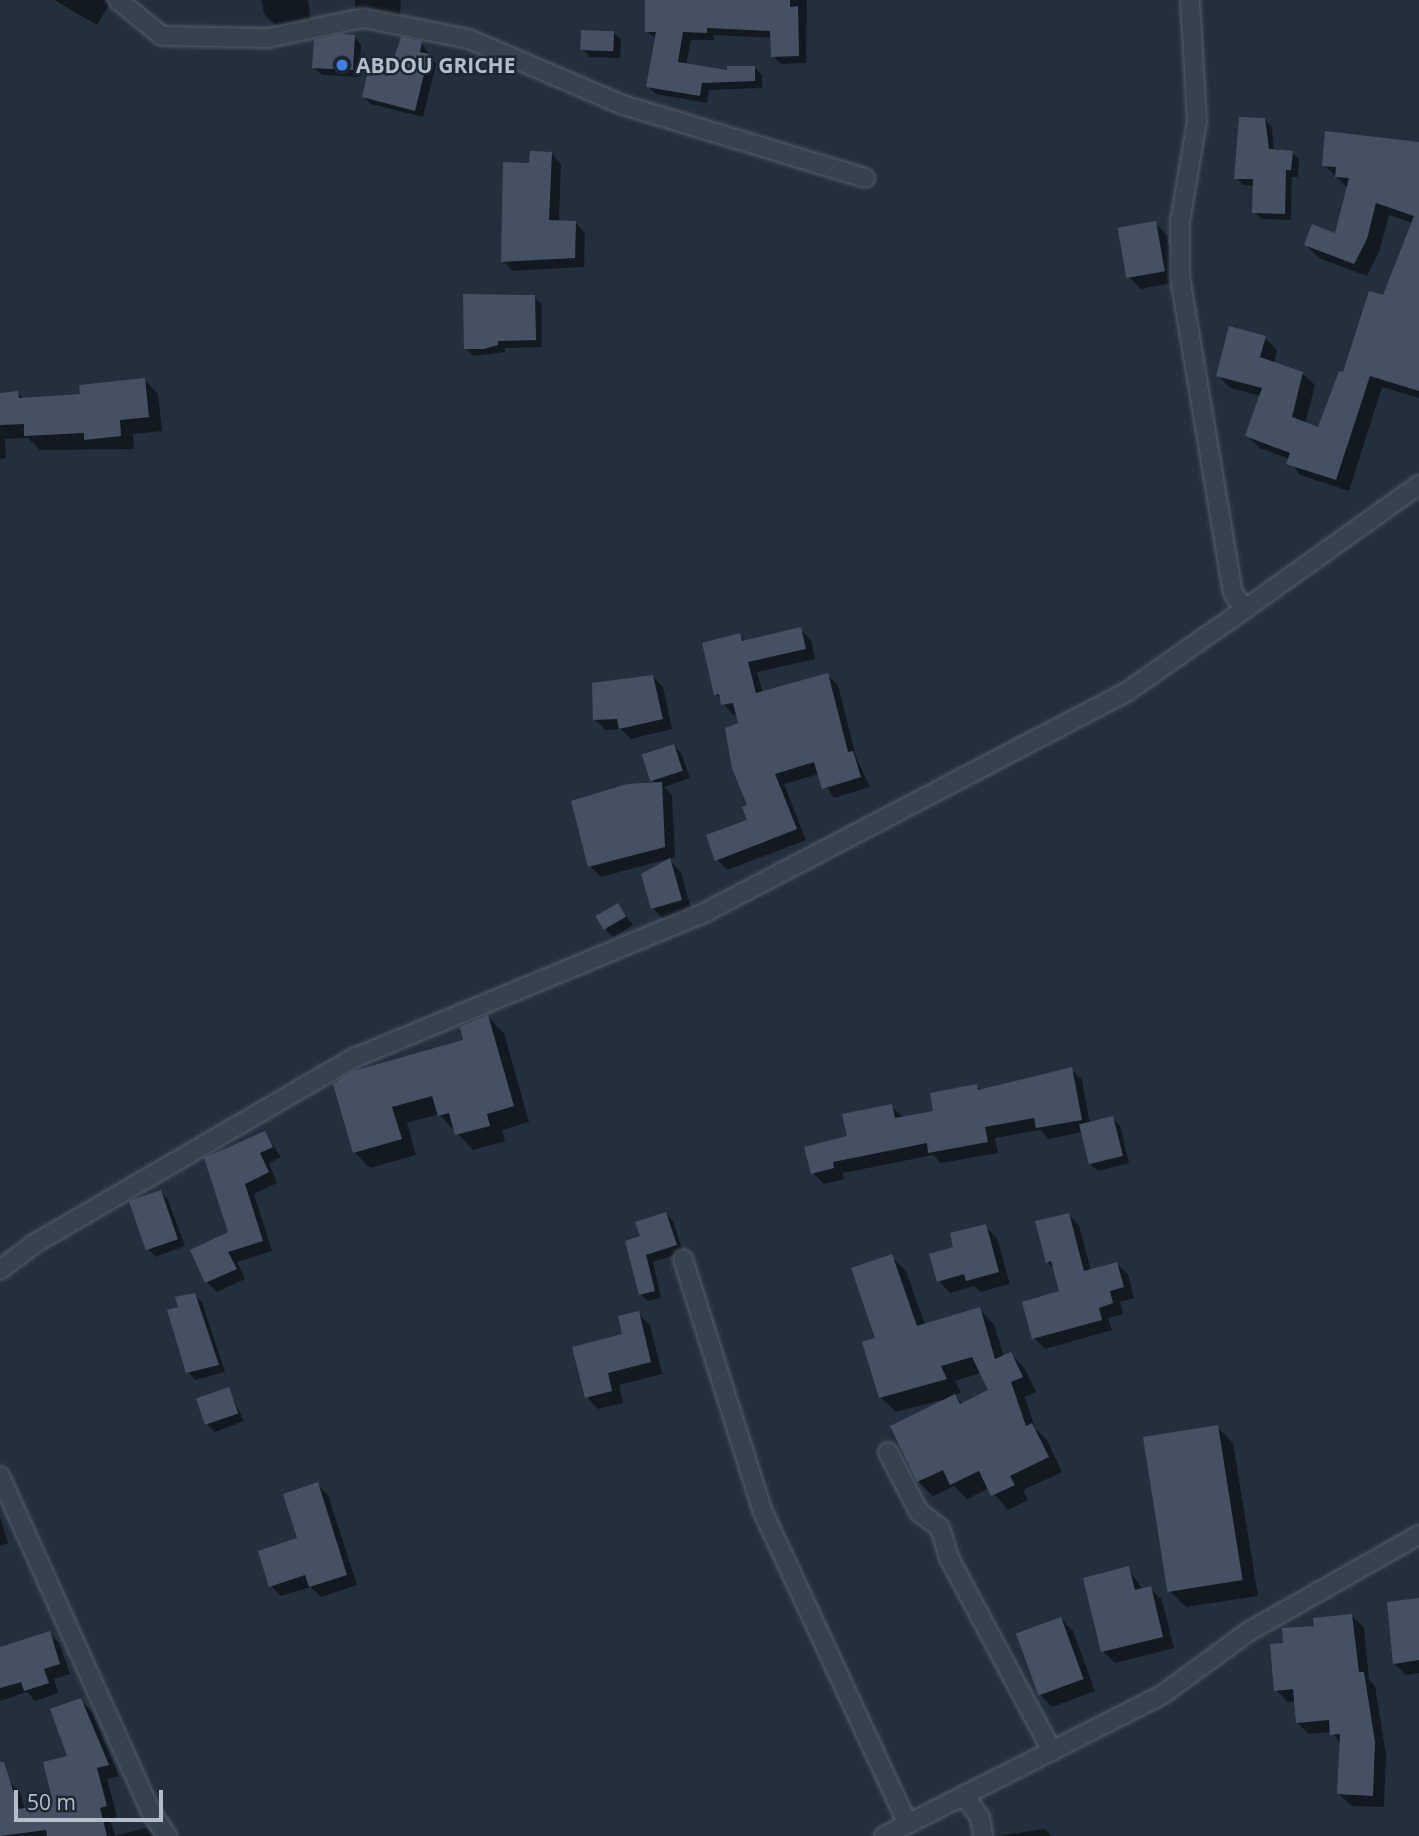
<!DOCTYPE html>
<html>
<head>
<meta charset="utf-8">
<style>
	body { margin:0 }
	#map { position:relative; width:1419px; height:1836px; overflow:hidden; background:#242f3e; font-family:"Open Sans",sans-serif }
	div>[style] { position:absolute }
	.shadow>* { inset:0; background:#0007 }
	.building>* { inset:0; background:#455162; transform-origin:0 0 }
	.roads { filter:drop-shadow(0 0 2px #565f6c) drop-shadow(0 0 2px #565f6c) }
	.street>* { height:18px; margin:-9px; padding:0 9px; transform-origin:9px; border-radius:9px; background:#38414e }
	.dots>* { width:19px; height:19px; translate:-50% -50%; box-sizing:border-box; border:4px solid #1d2633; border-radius:50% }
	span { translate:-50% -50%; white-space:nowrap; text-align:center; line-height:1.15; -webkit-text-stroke:5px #1d2633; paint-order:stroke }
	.poi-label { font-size:21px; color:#b4bcc9; font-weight:700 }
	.left { translate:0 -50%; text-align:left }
	.scale { position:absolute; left:14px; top:1790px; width:149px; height:32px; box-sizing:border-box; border:4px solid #b4bcc9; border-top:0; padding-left:9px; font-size:21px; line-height:24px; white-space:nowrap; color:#b4bcc9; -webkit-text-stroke:5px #1d2633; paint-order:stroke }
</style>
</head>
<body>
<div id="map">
	<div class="shadow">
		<div style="clip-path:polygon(54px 0,104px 0,109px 5px,97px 25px)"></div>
		<div style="clip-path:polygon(262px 0,308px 0,311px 22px,276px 26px,264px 14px)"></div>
		<div style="clip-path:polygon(355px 0,401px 0,400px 21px,366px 18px,355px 8px)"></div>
		<div style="clip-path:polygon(647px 0,807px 0,806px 63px,781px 64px,773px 56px,772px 38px,714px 35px,714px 40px,691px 40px,686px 65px,729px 72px,754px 67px,762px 75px,762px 88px,709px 90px,707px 103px,656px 94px,648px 87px,656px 39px,646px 31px)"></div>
		<div style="clip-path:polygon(613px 32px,621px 40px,620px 58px,590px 57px,582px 49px)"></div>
		<div style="clip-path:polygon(354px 37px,361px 44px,360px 77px,322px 75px,314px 68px)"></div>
		<div style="clip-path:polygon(421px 43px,436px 64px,423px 117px,371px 104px,364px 97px,390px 78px)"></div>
		<div style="clip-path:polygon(1264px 119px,1272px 127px,1274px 151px,1292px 152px,1299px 159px,1298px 177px,1292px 177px,1291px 220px,1261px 219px,1254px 212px,1254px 186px,1243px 185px,1236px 178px)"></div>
		<div style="clip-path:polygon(1419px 143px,1419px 225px,1389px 215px,1379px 252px,1367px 276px,1319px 258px,1306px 245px,1336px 235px,1348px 188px,1324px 165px)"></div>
		<div style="clip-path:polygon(552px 154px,561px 164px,559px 222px,576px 223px,585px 233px,584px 267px,512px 271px,503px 261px,531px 165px)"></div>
		<div style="clip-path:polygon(1155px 223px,1167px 235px,1176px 282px,1141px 289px,1129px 277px)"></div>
		<div style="clip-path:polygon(1419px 239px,1419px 398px,1382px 387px,1349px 491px,1300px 475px,1289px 459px,1260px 448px,1247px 436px,1261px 396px,1230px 388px,1218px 375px,1265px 338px,1277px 350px,1274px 363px,1302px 373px,1315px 385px,1305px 424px,1319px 429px,1384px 297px)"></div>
		<div style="clip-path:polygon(534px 297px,542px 304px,542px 347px,505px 348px,505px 352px,473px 356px,466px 348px)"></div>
		<div style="clip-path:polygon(145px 380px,158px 394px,162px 431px,133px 434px,134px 449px,40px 450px,28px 438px,5px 439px,6px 458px,0 459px,0 394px,17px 393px,24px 399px,82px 396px)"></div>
		<div style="clip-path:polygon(800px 629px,811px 640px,815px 659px,757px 672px,763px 693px,827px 675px,838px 685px,856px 757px,870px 787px,834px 798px,819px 774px,784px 784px,806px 840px,727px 870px,717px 860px,749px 821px,749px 806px,737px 714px,733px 715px,716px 694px,739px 635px,746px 642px)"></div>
		<div style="clip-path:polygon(652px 676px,663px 687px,672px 729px,631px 739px,621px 729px,606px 730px,595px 720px)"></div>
		<div style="clip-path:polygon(674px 746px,681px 753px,690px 778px,664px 787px,672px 795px,675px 857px,601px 877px,590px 866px,657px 785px,652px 780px)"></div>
		<div style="clip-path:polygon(669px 860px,681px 872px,692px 912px,664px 919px,652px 908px)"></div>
		<div style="clip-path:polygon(617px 905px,633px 925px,613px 937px,606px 930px)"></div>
		<div style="clip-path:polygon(488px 1017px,504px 1033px,529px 1122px,502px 1130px,505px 1141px,473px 1150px,439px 1114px,407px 1123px,416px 1155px,370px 1168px,354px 1152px,335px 1084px,466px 1041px)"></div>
		<div style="clip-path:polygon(1071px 1069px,1082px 1080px,1090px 1124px,1112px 1118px,1120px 1126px,1129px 1163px,1098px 1171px,1090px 1164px,1082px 1132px,1049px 1139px,1040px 1130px,995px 1138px,998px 1153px,941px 1163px,933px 1155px,843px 1173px,844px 1179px,824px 1184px,813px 1173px,891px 1106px,903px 1117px,935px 1112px,976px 1086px,982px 1091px)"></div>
		<div style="clip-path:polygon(265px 1133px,281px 1157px,269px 1163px,277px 1183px,254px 1194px,272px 1251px,237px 1262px,245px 1279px,217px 1292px,207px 1282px,192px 1251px,230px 1233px,206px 1159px)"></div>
		<div style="clip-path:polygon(160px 1192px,168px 1200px,185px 1246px,155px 1257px,148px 1249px)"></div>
		<div style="clip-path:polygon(666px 1214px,673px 1221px,683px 1252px,653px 1262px,661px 1298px,648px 1301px,640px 1294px,642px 1237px)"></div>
		<div style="clip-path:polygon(1068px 1214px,1079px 1225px,1091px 1271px,1117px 1264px,1128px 1274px,1134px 1298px,1120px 1302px,1123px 1314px,1108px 1318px,1112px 1330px,1045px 1349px,1034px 1338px,1061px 1292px,1055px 1270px,1047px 1262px)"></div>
		<div style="clip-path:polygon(985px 1226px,997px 1238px,1010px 1284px,980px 1292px,974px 1286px,950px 1293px,939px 1281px,955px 1248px)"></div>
		<div style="clip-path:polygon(evenodd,891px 1256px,906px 1271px,925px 1325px,979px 1309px,994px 1324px,1004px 1357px,1011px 1354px,1025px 1369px,1036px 1392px,1025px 1397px,1035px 1428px,1047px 1440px,1062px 1472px,1023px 1490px,1028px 1500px,1008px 1510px,989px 1488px,967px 1499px,954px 1486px,933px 1496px,918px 1481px,950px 1398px,896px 1412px,881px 1398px,865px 1343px,878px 1339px,891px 1256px,981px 1373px,990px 1391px,963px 1404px,954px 1395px,961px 1393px,955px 1381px,981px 1373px)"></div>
		<div style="clip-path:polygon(194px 1295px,202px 1302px,225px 1372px,195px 1380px,188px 1372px,180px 1309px)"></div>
		<div style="clip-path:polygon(638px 1313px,650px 1325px,662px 1374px,619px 1385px,623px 1403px,598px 1409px,587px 1397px)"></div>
		<div style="clip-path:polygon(228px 1389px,244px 1421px,215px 1432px,207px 1424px)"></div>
		<div style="clip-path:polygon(1217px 1427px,1233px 1443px,1258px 1596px,1186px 1607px,1170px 1591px)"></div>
		<div style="clip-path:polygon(317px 1484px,328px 1495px,357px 1585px,321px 1597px,311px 1587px,281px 1596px,271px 1586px,299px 1539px)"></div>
		<div style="clip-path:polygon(0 1517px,8px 1543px,0 1546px)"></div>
		<div style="clip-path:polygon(1128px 1568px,1143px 1590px,1150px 1588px,1162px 1600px,1174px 1648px,1115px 1663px,1103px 1651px)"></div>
		<div style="clip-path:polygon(1419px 1600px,1419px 1673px,1406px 1675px,1394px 1663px)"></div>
		<div style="clip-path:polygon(1352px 1616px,1364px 1627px,1369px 1680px,1375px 1686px,1386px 1755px,1384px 1807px,1351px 1806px,1339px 1794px,1341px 1744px,1332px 1732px,1309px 1734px,1297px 1723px,1295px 1701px,1288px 1702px,1276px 1690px,1285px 1644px)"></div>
		<div style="clip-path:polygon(1061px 1619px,1073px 1631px,1095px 1691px,1052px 1707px,1041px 1695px)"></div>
		<div style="clip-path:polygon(49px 1633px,59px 1643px,70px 1674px,54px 1679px,58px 1693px,35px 1701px,27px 1692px,0 1701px,0 1649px)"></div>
		<div style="clip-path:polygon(80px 1700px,92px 1712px,119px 1776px,107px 1779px,117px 1817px,110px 1819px,115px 1836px,146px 1828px,154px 1836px,0 1836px,0 1783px,8px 1780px,20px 1792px,25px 1810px,56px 1803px)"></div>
		<div style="clip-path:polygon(1045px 1829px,1052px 1836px,1003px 1836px,1002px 1835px)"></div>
	</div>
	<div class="building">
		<div style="clip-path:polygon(645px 0,790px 0,790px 7px,798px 6px,799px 56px,771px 57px,770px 31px,707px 28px,707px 33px,683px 32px,678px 62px,727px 70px,727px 66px,755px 66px,755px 81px,702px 83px,700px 96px,646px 87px,656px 32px,645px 32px)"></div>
		<div style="left:581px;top:30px;width:33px;height:20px;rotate:2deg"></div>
		<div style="clip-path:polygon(340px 34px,355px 35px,353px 70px,312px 68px,314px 40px)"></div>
		<div style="clip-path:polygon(401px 37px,422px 41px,420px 52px,429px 54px,415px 111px,362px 97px,368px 70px,388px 76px)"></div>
		<div style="clip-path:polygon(1239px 117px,1265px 118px,1269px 149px,1293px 151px,1291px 170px,1286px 170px,1285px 214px,1252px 213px,1253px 179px,1234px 179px)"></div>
		<div style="clip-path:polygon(1325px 131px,1419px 142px,1419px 391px,1370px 376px,1336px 480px,1286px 464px,1290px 453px,1245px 436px,1262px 388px,1216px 376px,1229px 326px,1266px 336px,1260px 357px,1303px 372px,1292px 417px,1318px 427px,1339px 371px,1343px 372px,1369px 291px,1383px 295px,1414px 216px,1376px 203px,1367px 239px,1354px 264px,1304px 245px,1312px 224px,1335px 233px,1349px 178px,1335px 177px,1336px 167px,1322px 166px)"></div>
		<div style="clip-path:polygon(530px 151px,552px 152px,549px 220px,576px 221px,575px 258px,501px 262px,503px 162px,529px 163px)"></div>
		<div style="left:1156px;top:221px;width:51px;height:39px;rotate:80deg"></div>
		<div style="clip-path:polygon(463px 294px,535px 295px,536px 340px,498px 341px,498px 345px,484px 349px,464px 349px)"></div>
		<div style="clip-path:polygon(145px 378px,149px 417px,120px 420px,121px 436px,84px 440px,84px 433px,24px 436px,24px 424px,0 425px,0 393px,18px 391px,19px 398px,80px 394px,79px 385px)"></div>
		<div style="clip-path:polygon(801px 627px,806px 649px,748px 662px,756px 693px,828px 673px,848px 752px,853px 751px,861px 777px,822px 789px,814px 762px,775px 774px,797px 829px,715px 861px,706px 835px,747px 820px,742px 807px,747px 805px,732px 768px,725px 728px,738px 723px,733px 703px,721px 705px,719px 694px,714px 695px,702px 643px,740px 633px,742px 641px)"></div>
		<div style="clip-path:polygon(653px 675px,663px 719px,619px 729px,617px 719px,593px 720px,592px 683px)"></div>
		<div style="left:674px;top:744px;width:28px;height:34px;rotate:72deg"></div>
		<div style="clip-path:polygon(662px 782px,665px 847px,588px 867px,571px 801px,627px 784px)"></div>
		<div style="clip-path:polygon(670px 858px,682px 900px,651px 909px,641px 874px)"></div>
		<div style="left:618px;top:903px;width:16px;height:26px;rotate:60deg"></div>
		<div style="clip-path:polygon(488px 1015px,514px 1106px,487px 1114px,490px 1126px,455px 1135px,449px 1113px,438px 1116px,432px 1096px,392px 1107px,402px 1139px,353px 1153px,333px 1084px,353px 1071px,463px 1040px,460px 1027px)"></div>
		<div style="clip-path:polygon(1072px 1067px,1082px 1120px,1036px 1128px,1034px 1118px,985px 1127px,988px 1142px,928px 1153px,927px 1143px,833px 1162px,834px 1168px,811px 1174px,804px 1147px,847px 1136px,842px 1114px,892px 1104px,895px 1118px,933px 1111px,930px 1093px,977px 1084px,978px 1090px)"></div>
		<div style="left:1113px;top:1116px;width:41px;height:35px;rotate:76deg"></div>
		<div style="clip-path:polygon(265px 1131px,273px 1147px,260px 1153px,269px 1172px,245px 1184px,263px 1241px,228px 1252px,237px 1269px,205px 1283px,190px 1250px,228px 1232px,204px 1158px)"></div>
		<div style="left:161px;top:1190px;width:52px;height:34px;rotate:71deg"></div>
		<div style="clip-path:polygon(666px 1212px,677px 1245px,646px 1255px,655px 1291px,639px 1295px,625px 1241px,640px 1236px,635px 1222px)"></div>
		<div style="clip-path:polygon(1069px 1213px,1084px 1271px,1117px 1262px,1124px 1287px,1110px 1291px,1113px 1303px,1099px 1308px,1102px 1320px,1032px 1339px,1022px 1302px,1059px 1291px,1051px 1261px,1046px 1263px,1035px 1221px)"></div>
		<div style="clip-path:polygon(986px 1224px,999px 1272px,966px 1281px,964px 1274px,937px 1282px,929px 1254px,953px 1247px,950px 1233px)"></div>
		<div style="clip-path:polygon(892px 1254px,917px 1326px,980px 1307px,995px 1359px,1011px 1352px,1023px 1377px,1011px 1382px,1026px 1426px,1032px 1423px,1049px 1457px,1010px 1476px,1015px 1485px,991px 1496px,979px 1471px,950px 1485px,943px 1470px,917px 1482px,890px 1426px,955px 1394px,960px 1404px,988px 1390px,972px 1357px,941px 1366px,947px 1379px,879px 1398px,862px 1342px,875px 1338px,851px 1268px)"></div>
		<div style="clip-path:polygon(195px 1293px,219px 1365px,186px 1373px,167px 1310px,178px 1307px,175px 1297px)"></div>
		<div style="clip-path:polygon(639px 1311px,651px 1362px,608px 1373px,612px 1391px,585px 1398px,572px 1347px,622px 1334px,618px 1316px)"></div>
		<div style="left:229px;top:1387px;width:28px;height:35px;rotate:71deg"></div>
		<div style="left:1218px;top:1425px;width:157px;height:76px;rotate:81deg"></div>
		<div style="clip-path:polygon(318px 1482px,347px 1575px,309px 1587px,305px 1575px,269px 1587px,258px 1551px,297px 1538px,283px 1494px)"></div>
		<div style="clip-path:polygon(1129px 1566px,1135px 1590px,1151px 1586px,1163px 1637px,1101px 1652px,1083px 1578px)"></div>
		<div style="clip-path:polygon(1419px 1598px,1419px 1660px,1393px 1664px,1387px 1602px)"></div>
		<div style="clip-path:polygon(1352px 1614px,1359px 1672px,1364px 1672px,1375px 1742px,1373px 1796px,1337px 1794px,1340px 1734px,1330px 1735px,1329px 1720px,1296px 1723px,1293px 1689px,1274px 1691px,1270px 1644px,1283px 1643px,1282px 1628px,1314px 1626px,1313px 1618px)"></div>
		<div style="left:1061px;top:1617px;width:66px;height:48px;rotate:70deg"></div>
		<div style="clip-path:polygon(50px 1631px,60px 1664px,44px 1669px,49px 1683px,24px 1691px,21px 1682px,0 1688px,0 1647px)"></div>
		<div style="clip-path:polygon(81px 1698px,109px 1765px,97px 1768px,107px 1806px,100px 1808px,107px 1836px,47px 1836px,46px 1830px,0 1836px,0 1762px,4px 1762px,19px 1809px,53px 1802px,43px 1762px,67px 1756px,50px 1709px)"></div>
	</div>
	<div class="roads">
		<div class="street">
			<div style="left:118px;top:0;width:57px;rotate:39.3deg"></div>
			<div style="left:162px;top:36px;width:106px;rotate:1.1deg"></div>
			<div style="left:268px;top:38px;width:97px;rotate:-11.9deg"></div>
			<div style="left:363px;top:18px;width:108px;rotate:11.2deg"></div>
			<div style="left:469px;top:39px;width:168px;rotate:23.2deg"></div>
			<div style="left:623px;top:105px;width:253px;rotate:16.8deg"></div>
			<div style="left:1190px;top:0;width:121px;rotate:86.7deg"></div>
			<div style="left:1197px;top:121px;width:101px;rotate:99.6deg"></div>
			<div style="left:1180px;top:221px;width:56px;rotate:90deg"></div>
			<div style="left:1180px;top:277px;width:320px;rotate:80.5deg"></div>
			<div style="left:1233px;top:593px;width:20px;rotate:53deg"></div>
			<div style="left:1245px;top:609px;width:214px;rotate:-35.5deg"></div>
			<div style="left:683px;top:1259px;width:265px;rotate:72.5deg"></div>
			<div style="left:763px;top:1512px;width:344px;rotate:65.1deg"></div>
			<div style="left:0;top:1270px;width:43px;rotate:-37.4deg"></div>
			<div style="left:34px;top:1244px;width:370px;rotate:-30.2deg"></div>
			<div style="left:354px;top:1058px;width:374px;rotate:-22.5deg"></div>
			<div style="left:700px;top:915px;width:483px;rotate:-27.6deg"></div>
			<div style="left:1128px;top:691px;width:143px;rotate:-35deg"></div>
			<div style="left:888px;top:1452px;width:68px;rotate:62.7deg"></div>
			<div style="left:919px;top:1512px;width:26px;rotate:37deg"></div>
			<div style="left:940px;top:1528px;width:31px;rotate:73deg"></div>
			<div style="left:949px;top:1558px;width:219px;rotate:61.9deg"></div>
			<div style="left:0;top:1476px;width:368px;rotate:65.8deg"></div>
			<div style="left:151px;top:1812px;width:29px;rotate:56deg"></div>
			<div style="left:964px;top:1796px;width:26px;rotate:53deg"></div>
			<div style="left:980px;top:1817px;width:19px;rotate:81deg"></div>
			<div style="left:884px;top:1836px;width:312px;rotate:-26.9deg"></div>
			<div style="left:1162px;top:1695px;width:107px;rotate:-36.2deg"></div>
			<div style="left:1248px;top:1632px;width:197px;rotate:-29.6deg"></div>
		</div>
	</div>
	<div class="dots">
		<div style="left:342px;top:65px;background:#3f7fe0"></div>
	</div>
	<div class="poi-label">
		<span class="left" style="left:356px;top:65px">ABDOU GRICHE</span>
	</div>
	<div class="scale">50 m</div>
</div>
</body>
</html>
